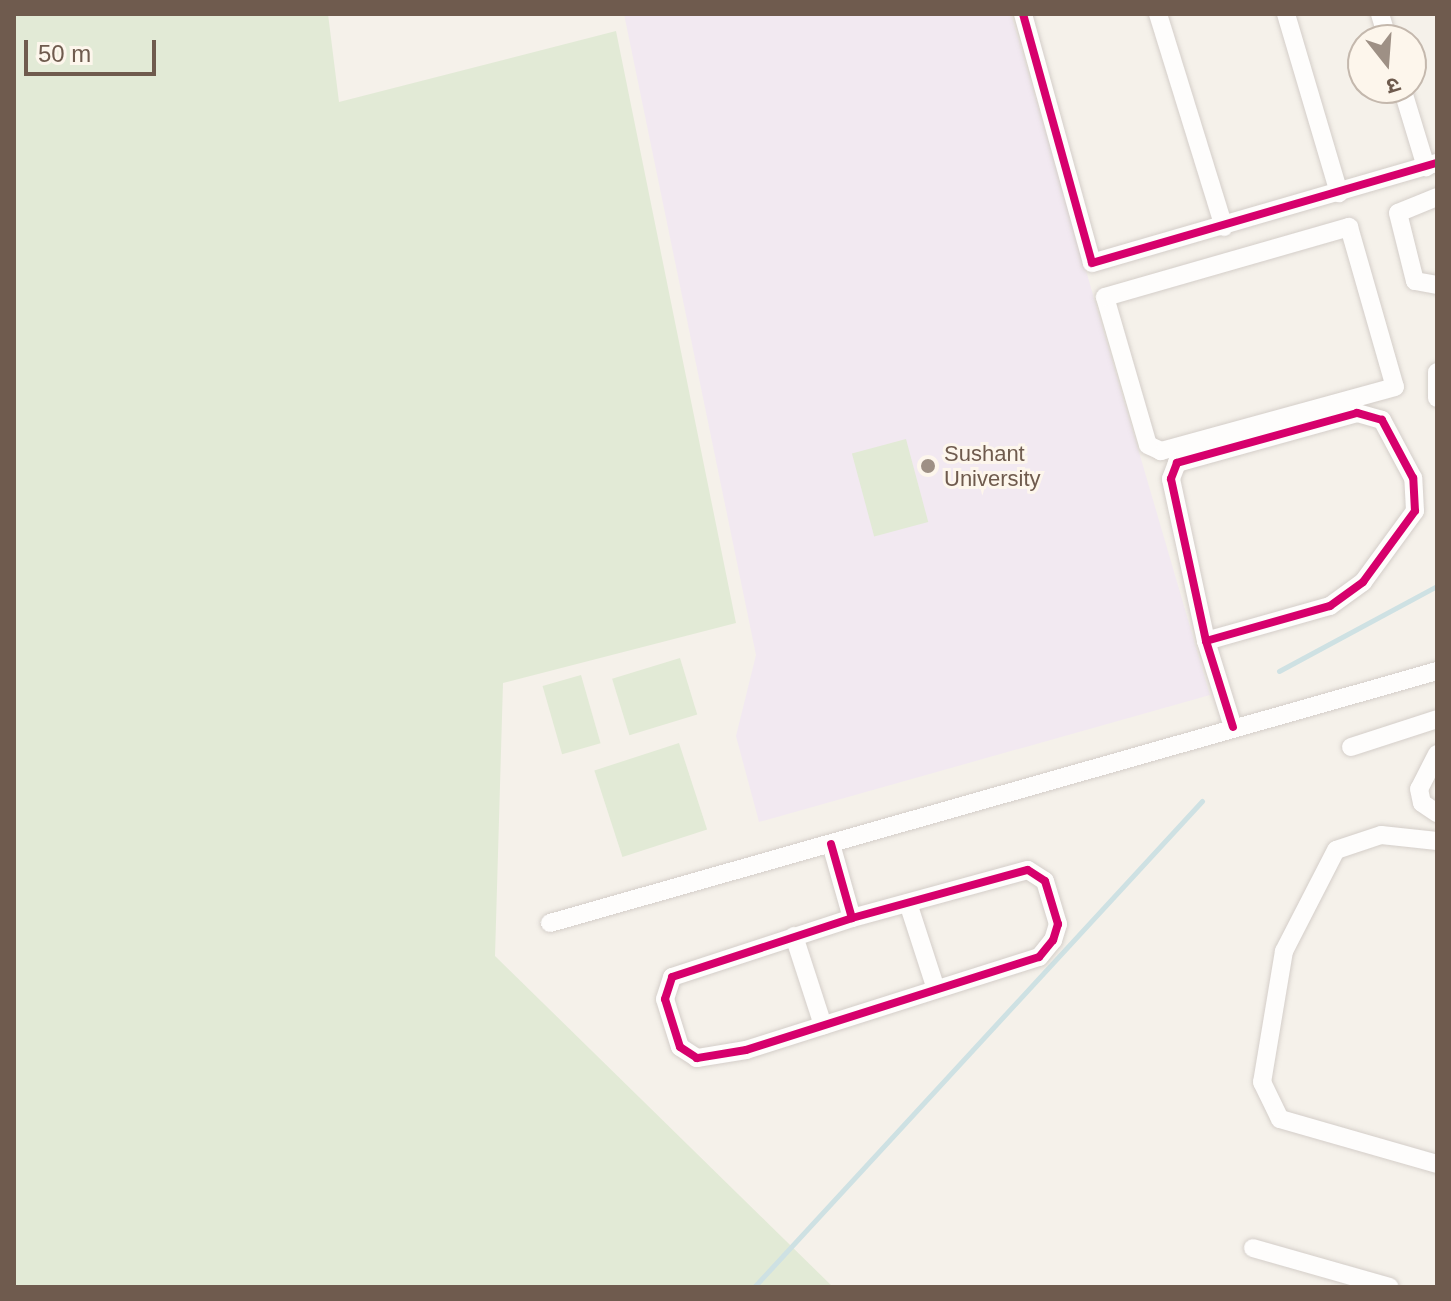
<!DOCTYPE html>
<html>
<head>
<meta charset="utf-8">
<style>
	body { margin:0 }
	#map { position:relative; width:1451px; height:1301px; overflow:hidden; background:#f5f1ea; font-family:Arial,"Noto Sans Devanagari",sans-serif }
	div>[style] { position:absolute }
	.education>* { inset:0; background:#f2e9f1 }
	.green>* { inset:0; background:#e2ead6; transform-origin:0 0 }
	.stream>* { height:5px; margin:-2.5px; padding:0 2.5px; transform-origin:2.5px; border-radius:2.5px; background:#cee1e3 }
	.roads { filter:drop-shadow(0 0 2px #d4cec9) drop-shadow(0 0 2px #d4cec9) }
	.street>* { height:18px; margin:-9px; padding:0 9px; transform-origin:9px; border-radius:9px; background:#fefdfc }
	.cycleway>* { height:8px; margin:-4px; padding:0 4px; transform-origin:4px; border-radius:4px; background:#d6006c }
	.dots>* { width:22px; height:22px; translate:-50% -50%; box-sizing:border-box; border:4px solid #fdf6ec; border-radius:50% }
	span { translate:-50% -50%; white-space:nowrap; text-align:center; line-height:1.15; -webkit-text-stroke:6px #fdf6ec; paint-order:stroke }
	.poi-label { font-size:22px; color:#6f5b4e }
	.left { translate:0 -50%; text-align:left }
	.frame { position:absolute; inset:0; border:16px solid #6f5b4e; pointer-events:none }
	.north { position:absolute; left:1347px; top:24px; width:80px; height:80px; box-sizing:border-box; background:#fdf6ec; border:2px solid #c4b8ad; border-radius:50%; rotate:163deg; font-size:22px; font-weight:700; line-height:32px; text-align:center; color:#6f5b4e }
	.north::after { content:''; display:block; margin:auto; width:28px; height:36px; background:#9e9085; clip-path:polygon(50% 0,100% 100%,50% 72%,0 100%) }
	.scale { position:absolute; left:24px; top:40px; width:132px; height:36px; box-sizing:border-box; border:4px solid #6f5b4e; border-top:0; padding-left:10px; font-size:24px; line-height:28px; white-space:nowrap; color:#6f5b4e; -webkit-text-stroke:6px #fdf6ec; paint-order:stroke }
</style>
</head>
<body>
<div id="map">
	<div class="education">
		<div style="clip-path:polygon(624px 14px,1011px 14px,1210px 695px,759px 822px,736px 736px,756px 655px)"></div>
	</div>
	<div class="green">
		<div style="clip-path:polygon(14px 14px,328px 14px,339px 102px,616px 31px,736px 623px,503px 683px,495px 956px,833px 1287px,14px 1287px)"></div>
		<div style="left:906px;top:439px;width:86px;height:56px;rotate:75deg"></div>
		<div style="left:680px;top:658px;width:59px;height:71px;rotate:73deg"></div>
		<div style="left:581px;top:675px;width:71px;height:40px;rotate:74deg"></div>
		<div style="left:679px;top:743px;width:91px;height:89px;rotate:72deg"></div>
	</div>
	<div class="stream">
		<div style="left:1279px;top:671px;width:179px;rotate:-28.3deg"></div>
		<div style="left:754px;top:1287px;width:661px;rotate:-47.33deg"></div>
	</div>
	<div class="roads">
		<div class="street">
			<div style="left:1023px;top:14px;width:258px;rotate:74.5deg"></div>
			<div style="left:1092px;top:263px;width:359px;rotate:-16.2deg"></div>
			<div style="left:1158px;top:14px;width:223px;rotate:72.8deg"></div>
			<div style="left:1286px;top:14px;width:187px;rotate:73.5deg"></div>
			<div style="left:1380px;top:14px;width:27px;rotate:73deg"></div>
			<div style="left:1402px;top:88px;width:83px;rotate:73.1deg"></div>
			<div style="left:1437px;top:197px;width:42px;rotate:157.7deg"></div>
			<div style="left:1398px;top:213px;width:70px;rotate:76deg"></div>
			<div style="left:1415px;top:281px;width:22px;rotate:10deg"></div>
			<div style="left:1349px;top:227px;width:166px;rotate:74deg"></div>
			<div style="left:1395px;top:387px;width:243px;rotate:164.7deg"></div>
			<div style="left:1161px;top:451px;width:14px;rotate:-155deg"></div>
			<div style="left:1148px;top:445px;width:154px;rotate:-106.2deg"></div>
			<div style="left:1105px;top:297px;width:254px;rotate:-16deg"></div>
			<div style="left:1437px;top:372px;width:26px;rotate:90deg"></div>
			<div style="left:1206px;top:641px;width:129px;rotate:-15.8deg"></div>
			<div style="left:1330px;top:606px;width:41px;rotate:-36deg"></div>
			<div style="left:1363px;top:582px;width:88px;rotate:-53.8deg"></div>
			<div style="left:1415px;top:511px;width:33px;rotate:-93deg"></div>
			<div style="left:1413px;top:478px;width:66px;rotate:-118.1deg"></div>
			<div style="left:1382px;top:420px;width:26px;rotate:-164deg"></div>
			<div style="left:1357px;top:413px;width:187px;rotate:164.5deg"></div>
			<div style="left:1177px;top:463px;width:17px;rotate:111deg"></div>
			<div style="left:1171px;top:479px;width:166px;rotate:77.8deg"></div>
			<div style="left:1206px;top:641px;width:90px;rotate:72.6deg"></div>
			<div style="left:1351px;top:747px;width:90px;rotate:-18deg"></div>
			<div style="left:1437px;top:754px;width:39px;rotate:117deg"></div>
			<div style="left:1419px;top:789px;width:14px;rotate:78deg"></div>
			<div style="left:1422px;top:803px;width:18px;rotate:34deg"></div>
			<div style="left:1437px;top:841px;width:56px;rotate:-173.9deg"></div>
			<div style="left:1381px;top:835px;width:47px;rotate:161.6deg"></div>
			<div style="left:1336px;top:850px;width:114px;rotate:117.2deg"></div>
			<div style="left:1284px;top:951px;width:133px;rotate:99.5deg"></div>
			<div style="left:1262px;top:1082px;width:41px;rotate:64.1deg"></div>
			<div style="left:1280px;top:1119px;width:163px;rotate:16deg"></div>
			<div style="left:831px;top:844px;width:77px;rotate:74.2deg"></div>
			<div style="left:852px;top:918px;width:182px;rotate:-15.3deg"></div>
			<div style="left:1028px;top:870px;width:20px;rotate:33deg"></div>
			<div style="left:1045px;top:881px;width:45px;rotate:73.2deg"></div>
			<div style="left:1058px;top:924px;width:17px;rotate:107deg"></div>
			<div style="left:1053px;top:940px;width:22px;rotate:129deg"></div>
			<div style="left:1039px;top:957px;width:307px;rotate:162.4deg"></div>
			<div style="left:746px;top:1050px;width:50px;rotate:170.7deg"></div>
			<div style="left:697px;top:1058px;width:20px;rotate:-147deg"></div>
			<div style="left:680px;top:1047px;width:50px;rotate:-107.4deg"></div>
			<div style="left:665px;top:999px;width:23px;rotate:-72deg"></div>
			<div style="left:672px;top:977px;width:189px;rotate:-18.1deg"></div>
			<div style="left:908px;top:903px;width:90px;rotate:72deg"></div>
			<div style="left:550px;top:923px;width:922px;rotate:-15.86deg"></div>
			<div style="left:794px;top:936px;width:94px;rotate:72deg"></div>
			<div style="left:1253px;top:1248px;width:142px;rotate:15.9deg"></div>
		</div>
	</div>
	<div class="cycleway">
		<div style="left:1023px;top:14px;width:258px;rotate:74.5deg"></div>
		<div style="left:1092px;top:263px;width:359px;rotate:-16.2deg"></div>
		<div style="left:1206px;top:641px;width:129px;rotate:-15.8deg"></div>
		<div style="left:1330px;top:606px;width:41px;rotate:-36deg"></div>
		<div style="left:1363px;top:582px;width:88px;rotate:-53.8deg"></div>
		<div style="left:1415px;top:511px;width:33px;rotate:-93deg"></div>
		<div style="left:1413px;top:478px;width:66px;rotate:-118.1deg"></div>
		<div style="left:1382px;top:420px;width:26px;rotate:-164deg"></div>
		<div style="left:1357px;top:413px;width:187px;rotate:164.5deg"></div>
		<div style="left:1177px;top:463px;width:17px;rotate:111deg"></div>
		<div style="left:1171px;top:479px;width:166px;rotate:77.8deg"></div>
		<div style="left:1206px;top:641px;width:90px;rotate:72.6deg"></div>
		<div style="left:831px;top:844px;width:77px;rotate:74.2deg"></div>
		<div style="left:852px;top:918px;width:182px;rotate:-15.3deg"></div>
		<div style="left:1028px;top:870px;width:20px;rotate:33deg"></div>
		<div style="left:1045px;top:881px;width:45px;rotate:73.2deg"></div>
		<div style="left:1058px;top:924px;width:17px;rotate:107deg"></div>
		<div style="left:1053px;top:940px;width:22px;rotate:129deg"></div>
		<div style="left:1039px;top:957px;width:307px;rotate:162.4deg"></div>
		<div style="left:746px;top:1050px;width:50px;rotate:170.7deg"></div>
		<div style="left:697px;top:1058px;width:20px;rotate:-147deg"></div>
		<div style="left:680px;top:1047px;width:50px;rotate:-107.4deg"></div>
		<div style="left:665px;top:999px;width:23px;rotate:-72deg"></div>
		<div style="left:672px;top:977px;width:189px;rotate:-18.1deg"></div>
	</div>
	<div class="dots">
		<div style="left:928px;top:466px;background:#9e9085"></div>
	</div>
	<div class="poi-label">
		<span class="left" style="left:944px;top:466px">Sushant<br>University</span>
	</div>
	<div class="frame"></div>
	<div class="north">उ</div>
	<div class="scale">50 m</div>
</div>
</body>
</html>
